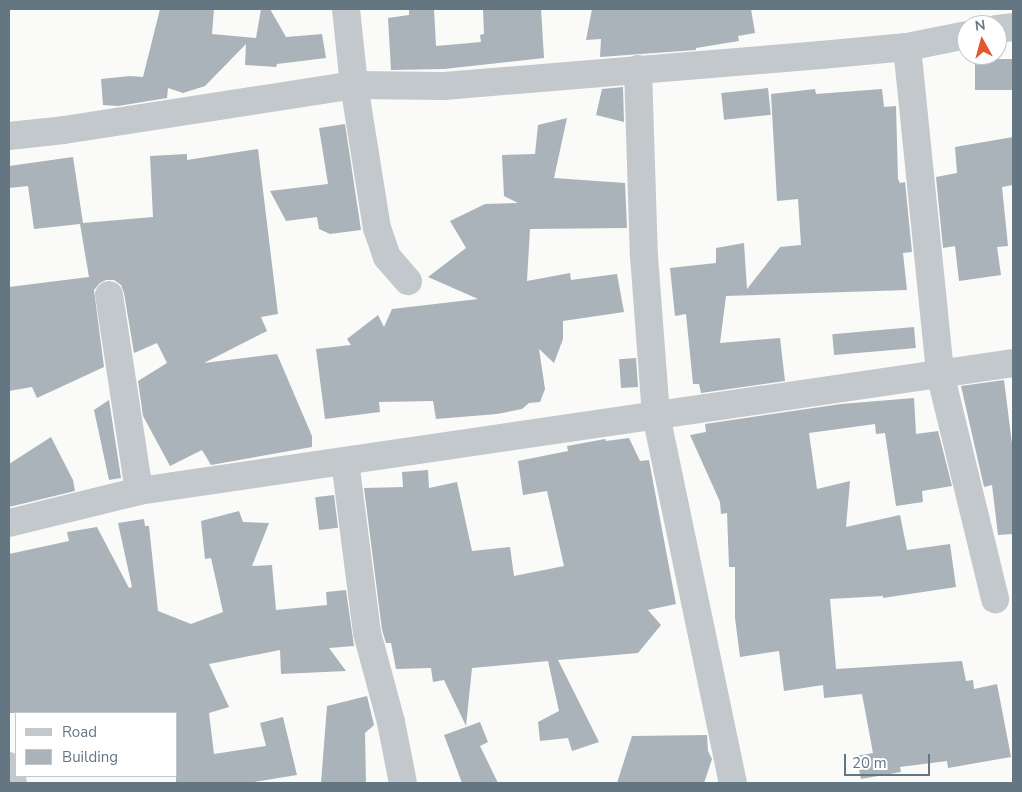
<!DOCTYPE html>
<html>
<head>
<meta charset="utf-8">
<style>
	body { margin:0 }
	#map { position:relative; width:1022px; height:792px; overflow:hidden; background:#fafaf8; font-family:"Nunito Sans",sans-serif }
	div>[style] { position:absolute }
	.building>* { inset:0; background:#aab3b9; transform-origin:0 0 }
	.minor>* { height:28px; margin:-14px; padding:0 14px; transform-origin:14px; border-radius:14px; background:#c3c8cc }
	span { translate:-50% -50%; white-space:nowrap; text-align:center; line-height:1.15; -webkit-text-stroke:5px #fff; paint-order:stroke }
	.frame { position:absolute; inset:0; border:10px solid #657683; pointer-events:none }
	.legend { position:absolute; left:15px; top:712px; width:162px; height:65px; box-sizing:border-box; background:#fff; border:1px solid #c1c8cd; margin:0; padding:6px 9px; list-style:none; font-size:15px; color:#657683 }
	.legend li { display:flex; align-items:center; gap:10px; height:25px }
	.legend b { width:25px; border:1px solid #c1c8cd }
	.north { position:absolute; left:957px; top:15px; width:50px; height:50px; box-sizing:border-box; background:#fff; border:1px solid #c1c8cd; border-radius:50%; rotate:353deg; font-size:14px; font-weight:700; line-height:20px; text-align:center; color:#657683 }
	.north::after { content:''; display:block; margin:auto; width:18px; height:22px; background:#e4572e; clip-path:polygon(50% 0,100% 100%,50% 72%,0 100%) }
	.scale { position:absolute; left:844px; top:754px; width:86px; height:22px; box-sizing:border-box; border:2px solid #657683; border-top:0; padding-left:6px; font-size:15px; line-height:18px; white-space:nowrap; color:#657683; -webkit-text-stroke:4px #fff; paint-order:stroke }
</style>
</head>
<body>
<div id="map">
	<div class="building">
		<div style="clip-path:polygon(160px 9px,214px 9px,212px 34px,256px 38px,261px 9px,270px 9px,286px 37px,322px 34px,326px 58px,277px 64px,276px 67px,245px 65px,246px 44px,205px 86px,183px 93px,168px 88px,167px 98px,118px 106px,103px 105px,101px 79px,130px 76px,143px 77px)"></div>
		<div style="clip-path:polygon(409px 9px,434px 9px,436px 46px,481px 42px,480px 35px,484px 34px,483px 9px,541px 9px,544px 58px,444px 69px,391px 70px,388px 18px,409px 15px)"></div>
		<div style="clip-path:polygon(592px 9px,751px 9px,755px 33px,738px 36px,739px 41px,696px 48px,696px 50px,600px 57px,601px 39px,586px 40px)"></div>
		<div style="left:1013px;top:59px;width:31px;height:38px;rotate:90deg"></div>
		<div style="clip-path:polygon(623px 87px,624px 122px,596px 115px,602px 89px)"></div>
		<div style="left:768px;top:88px;width:27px;height:47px;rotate:84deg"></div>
		<div style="clip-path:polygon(815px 89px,816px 94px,882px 89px,884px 107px,896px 106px,898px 179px,900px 183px,905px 182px,912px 252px,903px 253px,907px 290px,726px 296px,720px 343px,780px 338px,785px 381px,701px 393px,699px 384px,693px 384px,686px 314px,675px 316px,670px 268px,716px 263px,716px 248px,744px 243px,747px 289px,780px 247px,801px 245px,798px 199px,777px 201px,771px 94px)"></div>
		<div style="clip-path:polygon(567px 118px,554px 178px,625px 183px,627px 228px,530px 229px,527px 281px,570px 273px,571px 280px,617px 274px,624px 312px,563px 321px,563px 339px,554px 363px,539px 349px,545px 389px,540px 402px,529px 403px,522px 409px,497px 414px,436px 419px,433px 401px,379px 402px,380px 412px,325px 419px,316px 349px,351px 345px,347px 339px,378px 315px,384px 327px,392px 309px,478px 299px,428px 277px,466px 248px,450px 221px,485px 204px,518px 203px,504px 196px,502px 155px,535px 154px,538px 125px)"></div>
		<div style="clip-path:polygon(345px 124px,361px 230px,330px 234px,319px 229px,317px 217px,286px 221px,270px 191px,328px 184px,319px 128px)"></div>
		<div style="clip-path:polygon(1013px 137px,1013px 185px,1002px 187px,1008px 246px,997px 247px,1001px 275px,959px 281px,955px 246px,943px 248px,936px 177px,957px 173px,955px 147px)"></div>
		<div style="clip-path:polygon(258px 149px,278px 314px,261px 317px,267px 331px,204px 363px,277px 354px,312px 436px,312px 447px,211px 465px,202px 450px,170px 466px,143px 416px,138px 381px,167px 363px,157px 343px,134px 353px,124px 293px,121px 285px,114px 280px,106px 280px,100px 283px,94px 290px,104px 367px,37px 398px,32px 387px,9px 391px,9px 287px,89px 277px,80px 224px,34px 229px,28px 186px,9px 188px,9px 166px,73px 157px,83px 223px,153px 217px,150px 156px,187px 154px,187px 160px)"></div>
		<div style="left:914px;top:327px;width:21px;height:82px;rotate:85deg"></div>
		<div style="left:636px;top:358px;width:29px;height:17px;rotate:86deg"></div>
		<div style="clip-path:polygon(1004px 380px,1013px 452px,1013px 534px,998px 535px,992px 485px,984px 487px,961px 386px)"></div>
		<div style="clip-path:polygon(914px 398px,916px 434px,938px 431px,952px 486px,922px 491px,923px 502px,896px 506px,885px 433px,876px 434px,875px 424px,809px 433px,817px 489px,850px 481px,846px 527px,900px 515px,907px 550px,950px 544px,956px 587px,883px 598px,883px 596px,830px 599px,836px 669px,962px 661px,966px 681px,973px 680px,974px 689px,997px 684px,1011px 757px,948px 768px,947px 761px,900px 767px,901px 772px,861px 779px,856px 756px,873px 753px,862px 694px,824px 698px,823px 685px,784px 691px,779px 651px,740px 657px,735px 618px,735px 567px,729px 567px,727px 513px,721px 514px,720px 502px,690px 435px,706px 432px,705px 424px,841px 404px)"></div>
		<div style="clip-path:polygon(109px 400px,121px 478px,109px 480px,94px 410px)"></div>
		<div style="clip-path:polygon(51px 437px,73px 480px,75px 491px,9px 507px,9px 464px)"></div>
		<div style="clip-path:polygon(605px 439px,606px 441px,629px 438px,640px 461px,649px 460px,676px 604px,648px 610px,661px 625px,638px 653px,558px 660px,599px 742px,572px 751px,568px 738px,540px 741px,538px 722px,559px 711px,548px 661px,472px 668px,466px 726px,444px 680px,433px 682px,431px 668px,396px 669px,391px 643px,386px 643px,382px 630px,364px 488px,403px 487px,402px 472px,428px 470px,429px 488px,457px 482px,472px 551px,510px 547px,514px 576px,564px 566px,547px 491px,523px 495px,518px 461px,568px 451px,567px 446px)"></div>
		<div style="left:334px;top:495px;width:33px;height:19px;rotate:83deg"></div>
		<div style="clip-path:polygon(239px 511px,243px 522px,269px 523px,252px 566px,272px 565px,276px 610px,327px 605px,326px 592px,346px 590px,354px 646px,329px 648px,346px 671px,281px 674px,280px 650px,209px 664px,229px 707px,209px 713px,214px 754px,266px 746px,260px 723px,283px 717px,297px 775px,248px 783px,176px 783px,176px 713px,9px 713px,9px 554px,69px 541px,67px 532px,97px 527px,129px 588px,132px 587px,118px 523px,144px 519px,145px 526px,149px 526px,158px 611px,191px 624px,223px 612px,211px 558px,205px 559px,201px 521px)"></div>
		<div style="clip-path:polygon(367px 696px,374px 725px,365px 733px,366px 783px,321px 783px,327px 706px)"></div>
		<div style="clip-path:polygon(480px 722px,488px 742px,480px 746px,498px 783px,462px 783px,444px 735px)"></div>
		<div style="clip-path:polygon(707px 735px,708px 751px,712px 759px,704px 783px,617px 783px,632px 736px)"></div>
	</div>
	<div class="minor">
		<div style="left:346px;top:9px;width:76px;rotate:84deg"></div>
		<div style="left:354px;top:85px;width:145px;rotate:80.9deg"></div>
		<div style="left:377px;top:228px;width:31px;rotate:71deg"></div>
		<div style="left:387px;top:257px;width:32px;rotate:49deg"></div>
		<div style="left:997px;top:29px;width:16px;rotate:-7deg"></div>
		<div style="left:907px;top:47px;width:328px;rotate:84.2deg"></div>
		<div style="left:940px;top:373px;width:233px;rotate:76.3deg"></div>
		<div style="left:638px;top:69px;width:187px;rotate:88.2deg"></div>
		<div style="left:644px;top:256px;width:159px;rotate:85.7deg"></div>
		<div style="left:656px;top:415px;width:376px;rotate:78.2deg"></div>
		<div style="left:9px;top:136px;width:55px;rotate:-6.2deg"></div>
		<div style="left:64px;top:130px;width:293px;rotate:-8.8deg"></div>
		<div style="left:354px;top:85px;width:90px;rotate:0.6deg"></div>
		<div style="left:444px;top:86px;width:378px;rotate:-4.7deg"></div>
		<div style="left:821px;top:55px;width:86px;rotate:-5.3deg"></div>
		<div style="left:907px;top:47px;width:61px;rotate:-11.3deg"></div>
		<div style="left:109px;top:295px;width:198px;rotate:81.3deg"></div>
		<div style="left:345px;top:461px;width:173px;rotate:82.7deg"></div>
		<div style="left:367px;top:633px;width:92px;rotate:74.9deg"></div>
		<div style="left:391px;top:722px;width:62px;rotate:78.9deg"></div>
		<div style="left:9px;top:523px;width:134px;rotate:-13.8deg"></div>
		<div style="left:139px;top:491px;width:883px;rotate:-8.33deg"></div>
		<div style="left:9px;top:766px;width:17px;rotate:77deg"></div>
	</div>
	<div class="frame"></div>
	<ul class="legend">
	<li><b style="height:6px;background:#c3c8cc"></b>Road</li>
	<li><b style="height:14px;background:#aab3b9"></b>Building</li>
	</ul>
	<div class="north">N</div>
	<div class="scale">20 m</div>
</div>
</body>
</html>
